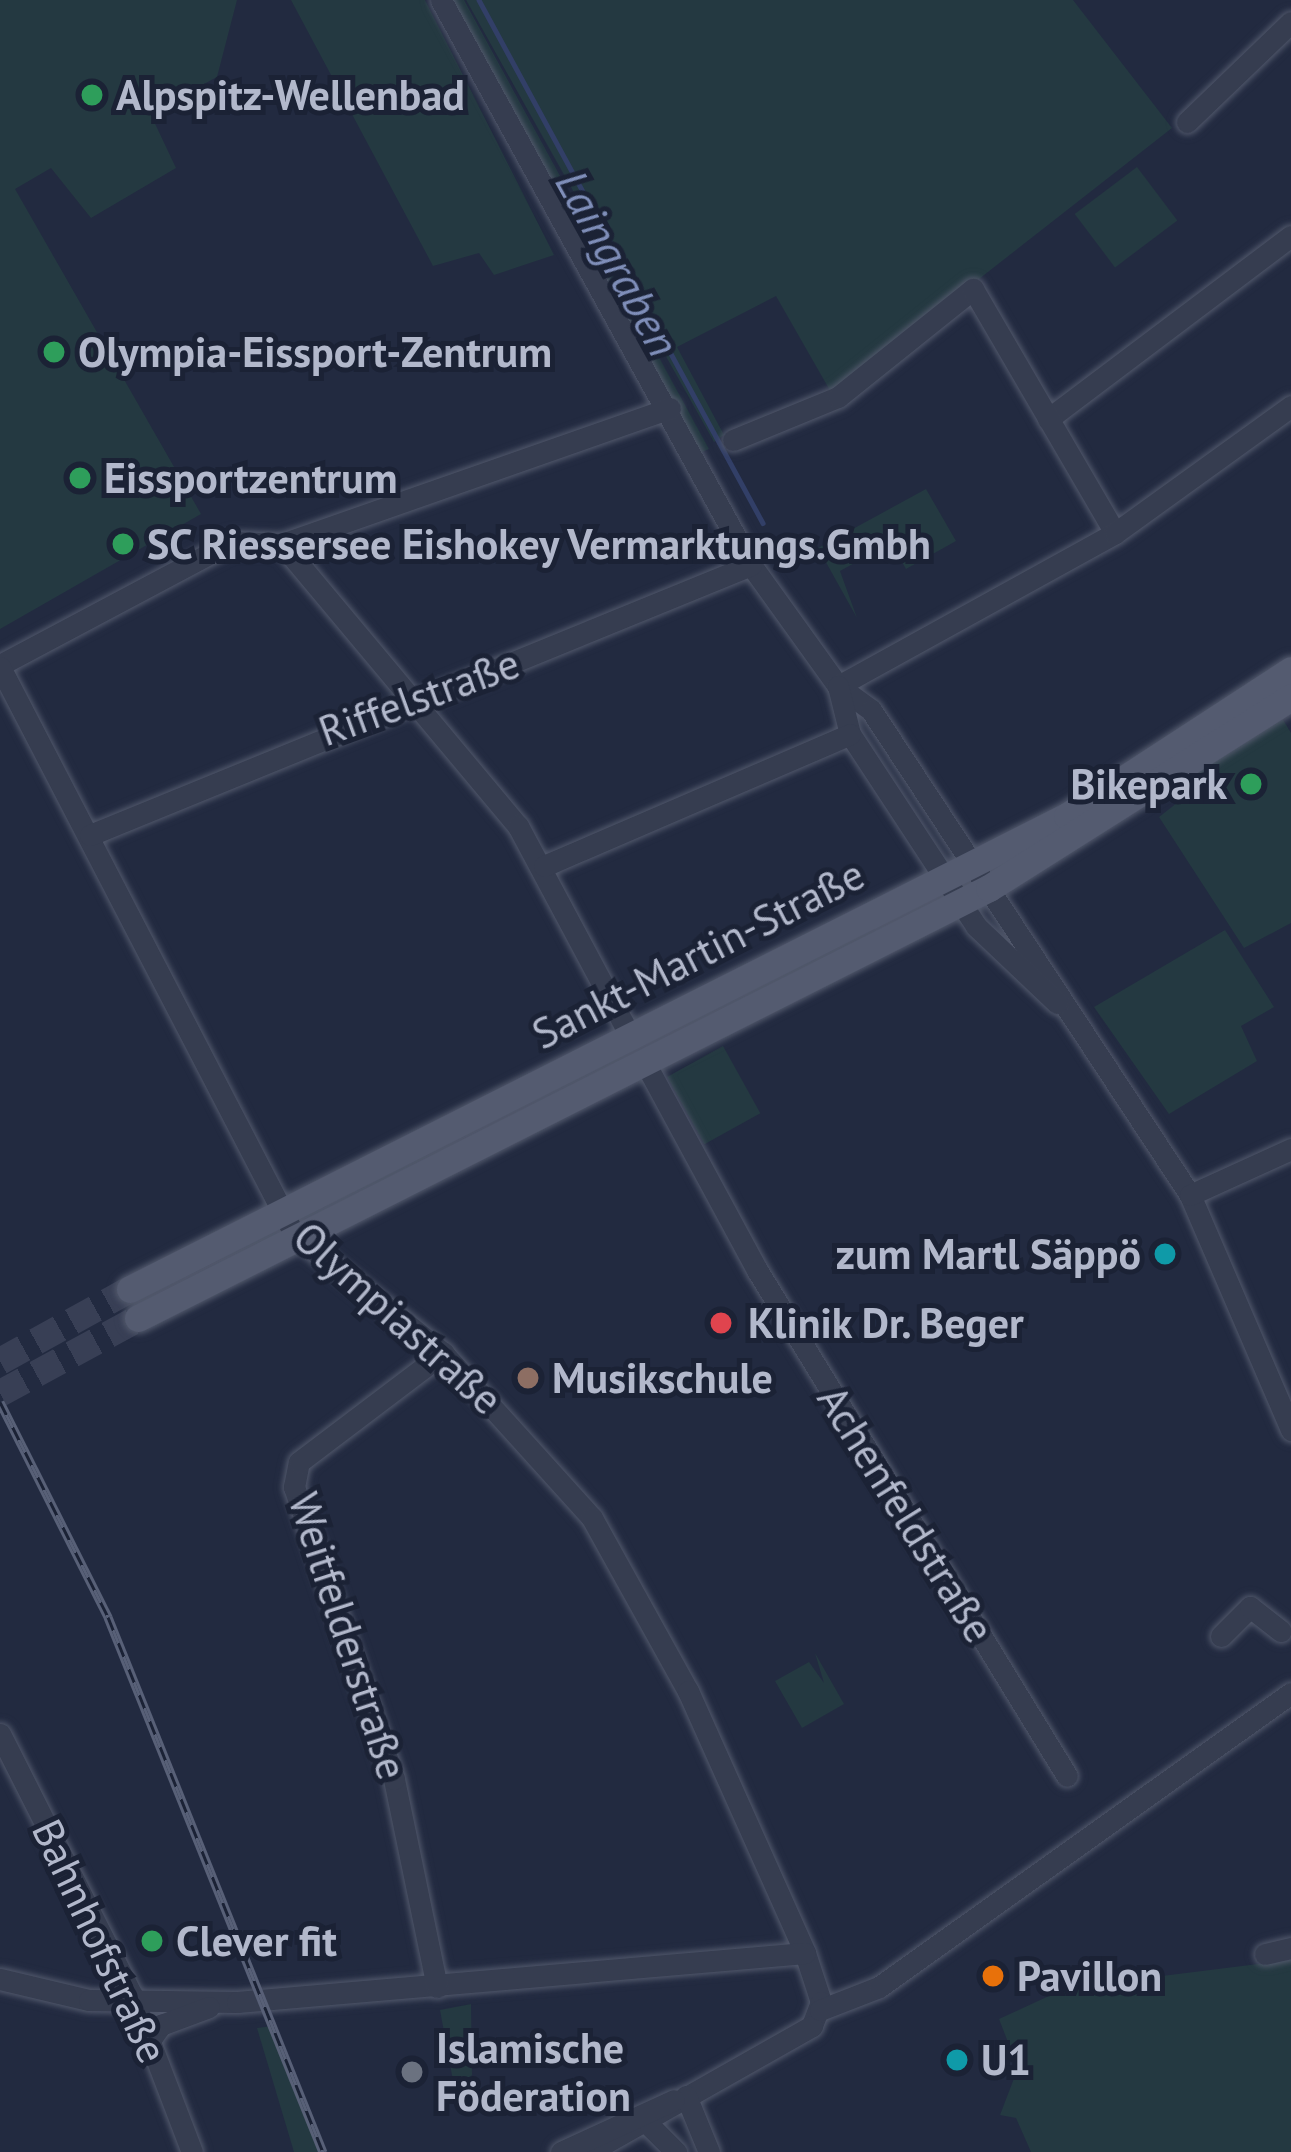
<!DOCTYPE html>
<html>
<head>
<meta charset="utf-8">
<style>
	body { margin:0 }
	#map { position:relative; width:1291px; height:2152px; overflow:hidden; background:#222a40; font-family:"PT Sans",sans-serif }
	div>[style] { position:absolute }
	.green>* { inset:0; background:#243941; transform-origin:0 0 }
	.stream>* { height:4.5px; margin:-2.25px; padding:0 2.25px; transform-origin:2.25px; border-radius:2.25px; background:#323f67 }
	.major-tunnel>* { height:27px; margin-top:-13.5px; transform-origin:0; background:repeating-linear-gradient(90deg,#383f55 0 27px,transparent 0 41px) }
	.roads { filter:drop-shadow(0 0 3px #51586b) drop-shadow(0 0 3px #51586b) }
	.minor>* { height:21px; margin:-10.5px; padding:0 10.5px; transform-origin:10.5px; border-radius:10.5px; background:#363d50 }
	.major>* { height:27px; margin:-13.5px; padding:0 13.5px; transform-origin:13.5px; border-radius:13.5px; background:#545b70 }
	.rail>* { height:9px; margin-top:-4.5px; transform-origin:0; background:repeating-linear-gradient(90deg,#1b2235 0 14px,#586077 0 28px); box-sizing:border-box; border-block:3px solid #586077 }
	.dots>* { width:33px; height:33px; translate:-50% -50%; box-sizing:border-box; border:6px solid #1b2235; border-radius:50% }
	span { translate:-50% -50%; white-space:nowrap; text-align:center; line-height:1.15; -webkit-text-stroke:10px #1b2235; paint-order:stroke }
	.poi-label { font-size:42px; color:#b2b8cb; font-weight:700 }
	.left { translate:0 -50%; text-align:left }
	.right { translate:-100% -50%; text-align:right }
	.street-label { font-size:42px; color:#b2b8cb }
	.water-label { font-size:45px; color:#7f8eb9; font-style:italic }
</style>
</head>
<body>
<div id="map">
	<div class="green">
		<div style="clip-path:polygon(0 0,237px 0,217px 77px,150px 113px,176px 168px,91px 218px,51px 168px,15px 189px,201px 514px,0 629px)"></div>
		<div style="clip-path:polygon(291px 0,425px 0,554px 255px,494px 275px,479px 253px,433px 266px)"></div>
		<div style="clip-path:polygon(449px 0,464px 0,709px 449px,700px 453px)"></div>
		<div style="clip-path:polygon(466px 0,1073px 0,1172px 128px,832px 394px,776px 296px,677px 347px,724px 435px,714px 442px)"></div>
		<div style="left:1137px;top:167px;width:67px;height:78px;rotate:53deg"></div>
		<div style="clip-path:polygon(926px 489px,956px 541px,906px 569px,891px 543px,840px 571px,857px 618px,818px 548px)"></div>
		<div style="clip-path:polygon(1282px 718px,1291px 733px,1291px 923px,1244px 948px,1159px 817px,1187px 795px,1181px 782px)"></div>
		<div style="clip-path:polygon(1225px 930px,1274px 1007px,1241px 1026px,1257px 1061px,1169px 1114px,1094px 1007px)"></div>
		<div style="left:723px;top:1046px;width:77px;height:64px;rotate:61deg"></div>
		<div style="clip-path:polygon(815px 1653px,844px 1704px,802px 1728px,775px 1681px,809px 1662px,824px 1683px)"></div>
		<div style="clip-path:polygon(1291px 1960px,1291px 2152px,1031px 2152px,1016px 2118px,1000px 2115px,1018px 2068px,999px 2019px,1066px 1988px)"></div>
		<div style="clip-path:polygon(471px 2004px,472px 2075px,456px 2097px,440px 2010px)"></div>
		<div style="clip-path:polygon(273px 2026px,317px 2143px,320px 2152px,294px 2152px,257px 2028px)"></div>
	</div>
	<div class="stream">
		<div style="left:479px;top:0;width:595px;rotate:61.5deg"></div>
	</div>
	<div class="major-tunnel">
		<div style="left:0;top:1361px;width:149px;rotate:-29deg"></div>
		<div style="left:0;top:1393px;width:157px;rotate:-28.5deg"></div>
	</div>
	<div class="roads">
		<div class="minor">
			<div style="left:441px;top:0;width:644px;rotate:61.25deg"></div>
			<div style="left:751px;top:565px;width:149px;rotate:54.3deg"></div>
			<div style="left:838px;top:686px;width:41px;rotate:36deg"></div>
			<div style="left:871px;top:710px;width:581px;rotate:56.67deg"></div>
			<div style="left:1190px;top:1195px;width:256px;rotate:66.7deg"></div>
			<div style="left:1187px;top:122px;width:144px;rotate:-43.9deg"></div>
			<div style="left:1048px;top:419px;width:304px;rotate:-37deg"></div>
			<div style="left:733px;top:440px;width:113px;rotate:-22.3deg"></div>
			<div style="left:838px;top:397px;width:173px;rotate:-38.7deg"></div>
			<div style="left:973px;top:289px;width:282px;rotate:59.8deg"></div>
			<div style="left:282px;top:544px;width:368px;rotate:50.1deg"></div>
			<div style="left:518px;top:826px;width:240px;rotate:61.9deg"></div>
			<div style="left:0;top:665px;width:262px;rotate:-28deg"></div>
			<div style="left:231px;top:542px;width:51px;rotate:2.2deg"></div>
			<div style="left:282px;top:544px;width:411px;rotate:-19.3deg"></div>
			<div style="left:0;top:667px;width:639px;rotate:62.59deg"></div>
			<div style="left:294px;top:1234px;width:191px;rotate:38.6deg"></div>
			<div style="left:443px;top:1353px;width:222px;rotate:47.9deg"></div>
			<div style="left:592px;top:1518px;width:198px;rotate:61deg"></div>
			<div style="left:688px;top:1691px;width:287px;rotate:65.9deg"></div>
			<div style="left:805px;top:1953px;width:52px;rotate:71.9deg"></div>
			<div style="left:821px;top:2002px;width:26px;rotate:111deg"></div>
			<div style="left:812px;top:2026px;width:256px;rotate:150.5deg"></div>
			<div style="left:838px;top:686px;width:316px;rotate:-28.9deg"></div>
			<div style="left:1115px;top:533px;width:217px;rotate:-35.8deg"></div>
			<div style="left:838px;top:686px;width:49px;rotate:76deg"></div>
			<div style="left:850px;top:734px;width:230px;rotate:56.7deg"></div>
			<div style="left:976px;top:926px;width:112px;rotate:43.5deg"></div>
			<div style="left:90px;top:835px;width:714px;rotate:-22.22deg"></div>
			<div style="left:544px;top:866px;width:333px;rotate:-23.3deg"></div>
			<div style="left:644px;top:1061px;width:238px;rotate:61.6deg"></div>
			<div style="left:757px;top:1270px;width:593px;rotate:58.51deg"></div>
			<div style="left:1190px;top:1195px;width:111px;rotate:-24.5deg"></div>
			<div style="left:1221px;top:1636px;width:41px;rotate:-45deg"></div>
			<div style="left:1250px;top:1607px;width:39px;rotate:38deg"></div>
			<div style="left:0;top:1734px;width:292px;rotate:63.2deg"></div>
			<div style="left:132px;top:1995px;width:168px;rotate:69.1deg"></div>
			<div style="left:1265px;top:1954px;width:27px;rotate:-13deg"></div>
			<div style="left:0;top:1979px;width:91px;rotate:13.3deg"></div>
			<div style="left:89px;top:2000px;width:148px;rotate:0.8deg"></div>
			<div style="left:237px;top:2002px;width:570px;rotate:-4.93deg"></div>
			<div style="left:437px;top:1987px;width:212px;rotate:-101.7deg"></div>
			<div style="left:394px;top:1779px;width:309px;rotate:-108.9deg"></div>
			<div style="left:294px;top:1487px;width:25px;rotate:-79deg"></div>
			<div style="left:299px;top:1462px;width:181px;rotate:-37.1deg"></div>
			<div style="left:820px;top:2010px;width:63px;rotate:-21.3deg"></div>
			<div style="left:879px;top:1987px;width:506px;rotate:-35.51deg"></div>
			<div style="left:150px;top:2040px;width:19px;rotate:-54deg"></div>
			<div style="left:161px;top:2025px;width:51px;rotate:-20.6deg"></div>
			<div style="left:686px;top:2096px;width:61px;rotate:67.7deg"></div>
			<div style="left:650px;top:2126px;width:37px;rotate:45deg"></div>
			<div style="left:561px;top:2152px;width:124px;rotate:-24.7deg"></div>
		</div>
		<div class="major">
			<div style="left:130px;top:1289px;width:1050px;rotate:-26.78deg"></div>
			<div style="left:1067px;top:816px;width:267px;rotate:-33.1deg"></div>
			<div style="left:138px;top:1318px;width:953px;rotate:-26.81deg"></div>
			<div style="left:989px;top:888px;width:357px;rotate:-32.3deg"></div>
		</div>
	</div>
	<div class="rail">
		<div style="left:0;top:1402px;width:241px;rotate:63.3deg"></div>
		<div style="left:108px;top:1617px;width:577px;rotate:68.11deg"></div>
	</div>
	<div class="dots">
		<div style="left:92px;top:95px;background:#2e9e5b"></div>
		<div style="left:54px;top:352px;background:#2e9e5b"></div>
		<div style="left:80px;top:478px;background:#2e9e5b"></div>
		<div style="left:123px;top:544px;background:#2e9e5b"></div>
		<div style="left:1251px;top:784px;background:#2e9e5b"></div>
		<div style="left:1165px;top:1254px;background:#0f9aa8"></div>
		<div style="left:721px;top:1323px;background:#e0444e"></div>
		<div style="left:528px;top:1378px;background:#8d6e63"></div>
		<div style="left:152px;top:1941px;background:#2e9e5b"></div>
		<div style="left:993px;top:1976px;background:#e8710a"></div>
		<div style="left:957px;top:2060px;background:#0f9aa8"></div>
		<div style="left:412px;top:2072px;background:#6b7280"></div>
	</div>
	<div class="poi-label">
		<span class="left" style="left:116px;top:95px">Alpspitz-Wellenbad</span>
		<span class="left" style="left:78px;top:352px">Olympia-Eissport-Zentrum</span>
		<span class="left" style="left:104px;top:478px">Eissportzentrum</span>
		<span class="left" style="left:147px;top:544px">SC Riessersee Eishokey Vermarktungs.Gmbh</span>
		<span class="right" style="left:1227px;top:784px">Bikepark</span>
		<span class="right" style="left:1141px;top:1254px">zum Martl Säppö</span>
		<span class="left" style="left:748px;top:1323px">Klinik Dr. Beger</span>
		<span class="left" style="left:552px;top:1378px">Musikschule</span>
		<span class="left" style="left:176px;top:1941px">Clever fit</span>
		<span class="left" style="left:1017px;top:1976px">Pavillon</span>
		<span class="left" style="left:436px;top:2072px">Islamische<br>Föderation</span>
		<span class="left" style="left:981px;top:2060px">U1</span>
	</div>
	<div class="street-label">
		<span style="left:419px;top:697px;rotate:-20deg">Riffelstraße</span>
		<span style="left:698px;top:954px;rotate:-27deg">Sankt-Martin-Straße</span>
		<span style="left:398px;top:1318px;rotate:42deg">Olympiastraße</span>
		<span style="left:906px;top:1514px;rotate:58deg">Achenfeldstraße</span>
		<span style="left:348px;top:1636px;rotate:72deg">Weitfelderstraße</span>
		<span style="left:100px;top:1941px;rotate:65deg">Bahnhofstraße</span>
	</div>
	<div class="water-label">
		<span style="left:618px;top:263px;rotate:61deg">Laingraben</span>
	</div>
</div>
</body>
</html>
